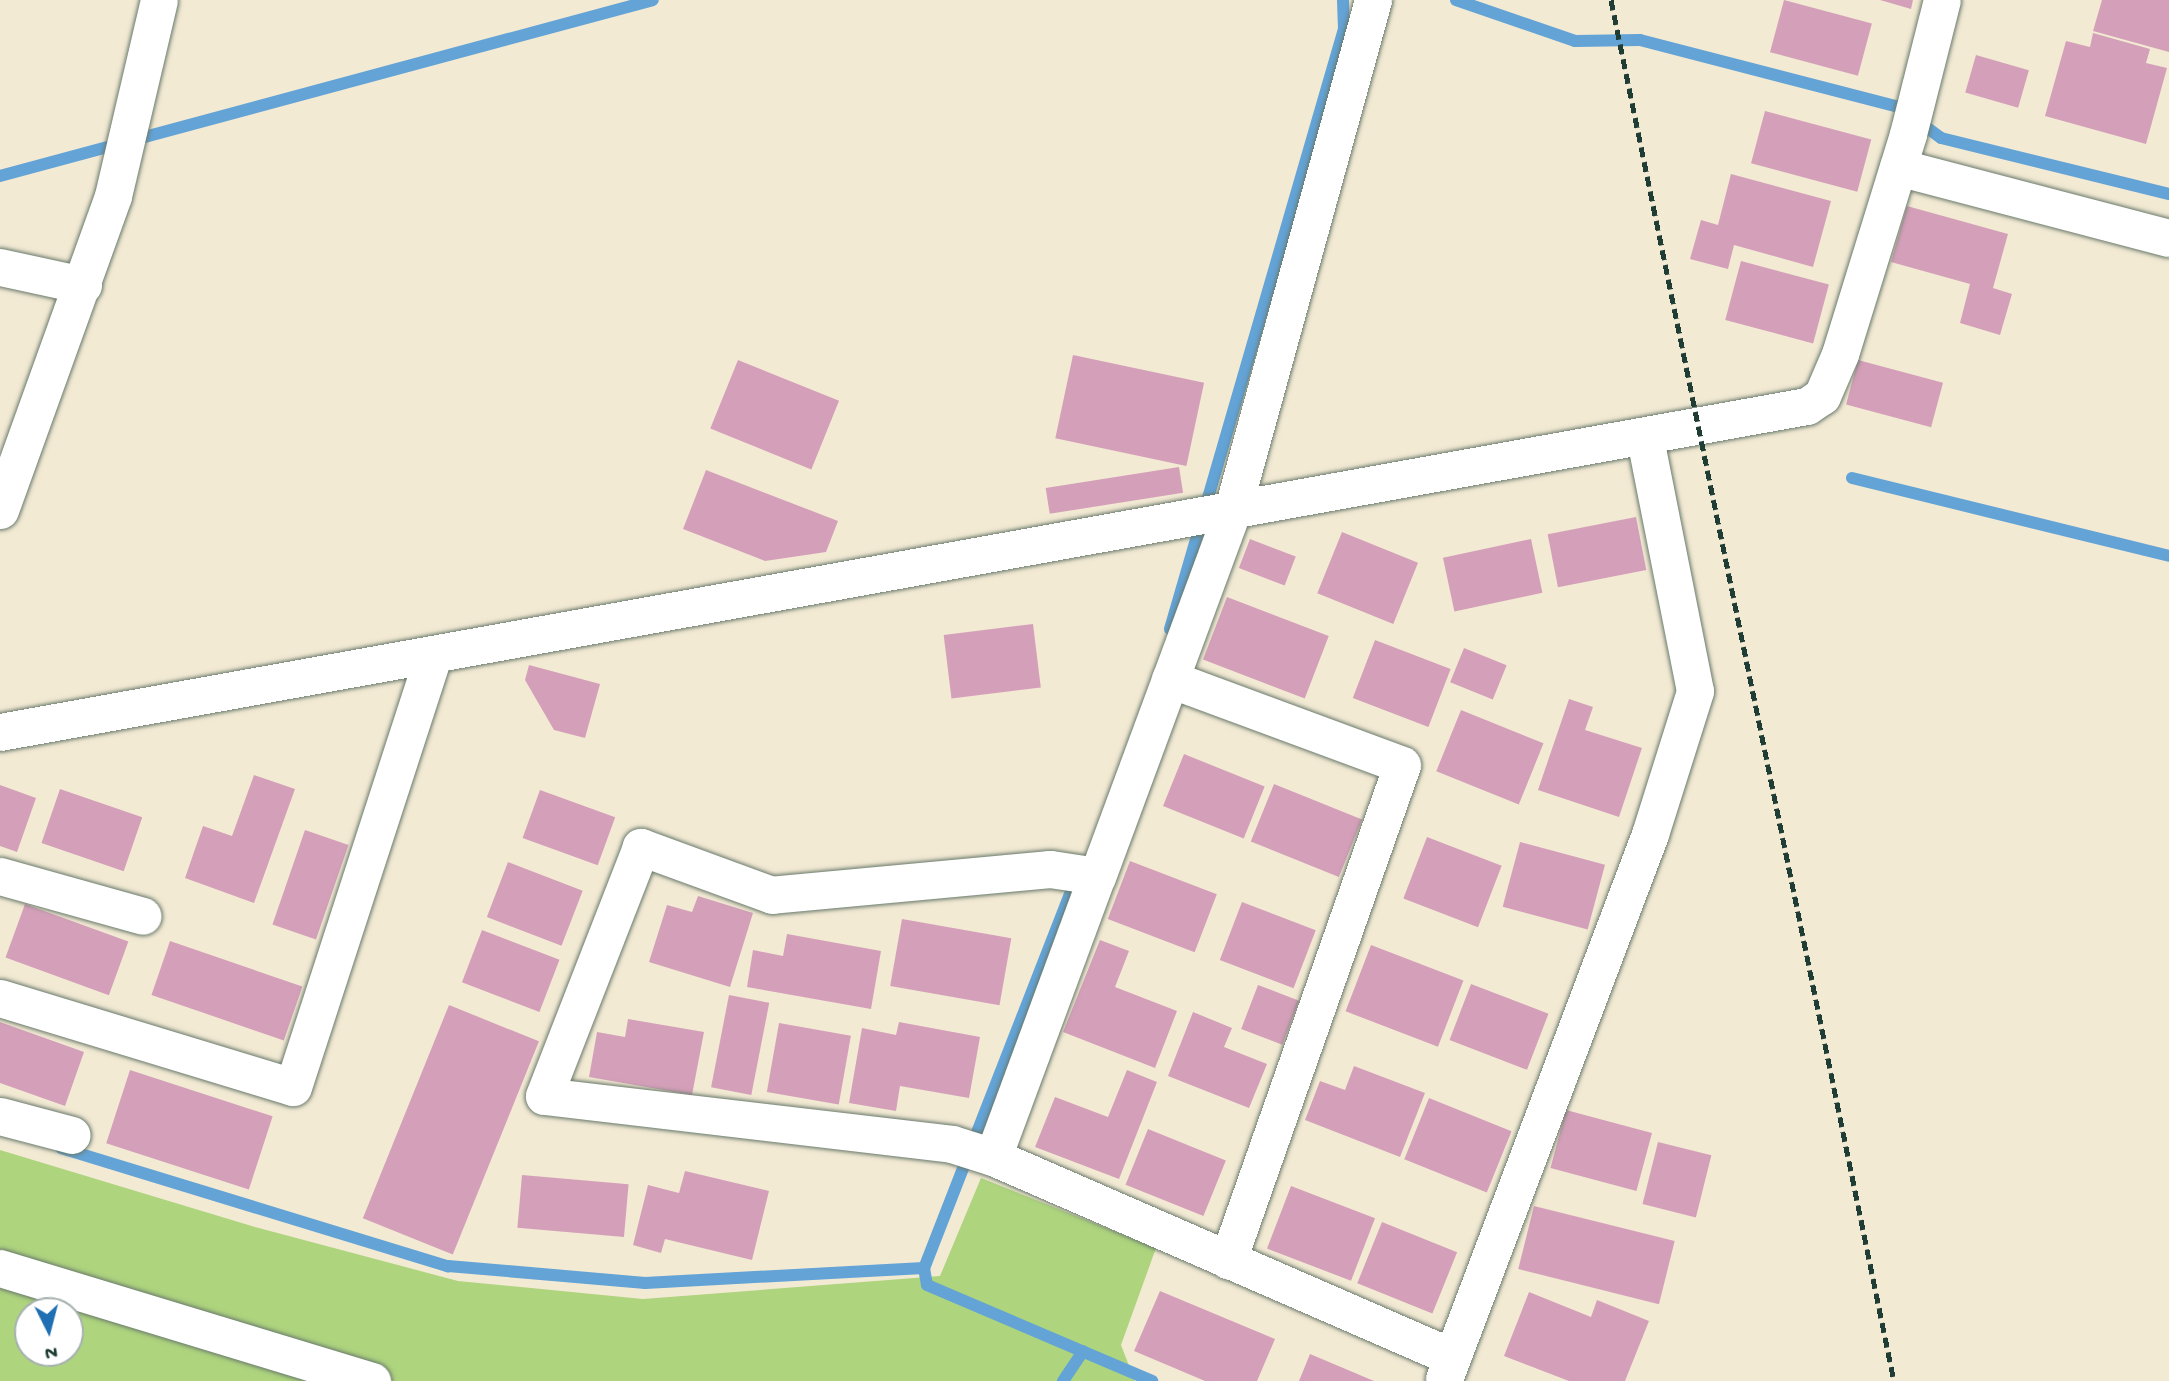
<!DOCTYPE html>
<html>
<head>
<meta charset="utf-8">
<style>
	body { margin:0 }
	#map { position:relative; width:2169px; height:1381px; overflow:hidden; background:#f3ead4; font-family:"Gochi Hand",sans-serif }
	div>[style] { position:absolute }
	.green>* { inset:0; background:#aed47e }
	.stream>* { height:12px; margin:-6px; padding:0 6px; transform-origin:6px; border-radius:6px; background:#63a3d6 }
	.building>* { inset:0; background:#d4a0b9; transform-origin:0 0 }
	.roads { filter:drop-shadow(0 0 2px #697a6c) drop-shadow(0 0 2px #697a6c) }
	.minor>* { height:37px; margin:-18.5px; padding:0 18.5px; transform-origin:18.5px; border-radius:18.5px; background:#fff }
	.rail>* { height:5px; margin-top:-2.5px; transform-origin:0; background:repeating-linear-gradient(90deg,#1f3d34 0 10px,transparent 0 15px) }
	span { translate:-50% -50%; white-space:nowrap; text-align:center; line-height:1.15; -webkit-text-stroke:6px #fff; paint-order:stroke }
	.north { position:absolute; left:14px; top:1297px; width:70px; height:70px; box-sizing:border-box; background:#fff; border:2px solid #a5b1ae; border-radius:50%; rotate:174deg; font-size:19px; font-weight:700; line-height:28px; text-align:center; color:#1f3d34 }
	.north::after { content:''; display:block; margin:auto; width:24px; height:32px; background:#1f6fb2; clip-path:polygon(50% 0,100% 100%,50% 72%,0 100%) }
</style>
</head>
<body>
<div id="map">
	<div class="green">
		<div style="clip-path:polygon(evenodd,0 1150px,255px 1227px,458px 1281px,643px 1299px,940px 1276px,981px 1178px,1156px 1248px,1121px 1345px,1135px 1381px,0 1381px,0 1150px,28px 1311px,70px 1311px,70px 1353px,28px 1353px,28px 1311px)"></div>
	</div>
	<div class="stream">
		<div style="left:1456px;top:0;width:126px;rotate:19deg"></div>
		<div style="left:1575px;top:41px;width:65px;rotate:-0.9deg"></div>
		<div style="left:1640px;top:40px;width:268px;rotate:14.5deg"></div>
		<div style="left:1899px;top:107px;width:52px;rotate:36.4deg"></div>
		<div style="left:1941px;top:138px;width:235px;rotate:13.8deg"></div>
		<div style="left:0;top:176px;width:676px;rotate:-15.08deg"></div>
		<div style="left:1852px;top:478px;width:326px;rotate:13.8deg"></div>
		<div style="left:1170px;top:629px;width:625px;rotate:-73.83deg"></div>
		<div style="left:1344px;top:29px;width:29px;rotate:-92deg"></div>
		<div style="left:1077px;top:876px;width:421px;rotate:111.3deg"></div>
		<div style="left:924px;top:1268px;width:17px;rotate:80deg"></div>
		<div style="left:927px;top:1285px;width:245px;rotate:23.1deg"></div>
		<div style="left:61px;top:1148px;width:405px;rotate:17deg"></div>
		<div style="left:448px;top:1266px;width:198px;rotate:4.9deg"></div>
		<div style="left:645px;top:1283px;width:279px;rotate:-3.1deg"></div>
		<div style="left:1063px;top:1381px;width:36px;rotate:-56deg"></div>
	</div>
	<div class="building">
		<div style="left:1784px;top:0;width:91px;height:54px;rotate:15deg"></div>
		<div style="clip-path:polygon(1880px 0,1913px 0,1911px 9px)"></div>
		<div style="clip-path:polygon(2102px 0,2169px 0,2169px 52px,2093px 31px)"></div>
		<div style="clip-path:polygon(2093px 33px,2150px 49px,2146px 63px,2167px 68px,2146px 144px,2045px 116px,2066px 41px,2090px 47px)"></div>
		<div style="left:1976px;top:55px;width:55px;height:39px;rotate:16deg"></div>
		<div style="left:1765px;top:111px;width:110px;height:54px;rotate:15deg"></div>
		<div style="clip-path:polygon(1731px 174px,1831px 201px,1813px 267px,1734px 245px,1728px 269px,1690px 259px,1701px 220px,1718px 225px)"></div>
		<div style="clip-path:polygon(1907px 206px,2008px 234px,1993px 288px,2012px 294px,2000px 335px,1960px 323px,1970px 284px,1891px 262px)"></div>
		<div style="left:1741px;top:261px;width:91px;height:61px;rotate:15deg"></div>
		<div style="left:1073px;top:355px;width:134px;height:85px;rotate:12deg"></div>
		<div style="left:738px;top:360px;width:109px;height:74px;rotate:22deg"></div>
		<div style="left:1858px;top:360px;width:88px;height:46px;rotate:15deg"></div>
		<div style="left:1179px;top:467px;width:26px;height:135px;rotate:81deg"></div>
		<div style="clip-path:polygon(706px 470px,838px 521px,826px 552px,765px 561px,683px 529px)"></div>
		<div style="left:1636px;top:517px;width:54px;height:90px;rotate:79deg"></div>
		<div style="left:1342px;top:532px;width:82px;height:66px;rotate:22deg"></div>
		<div style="left:1250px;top:539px;width:49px;height:31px;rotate:21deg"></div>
		<div style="left:1531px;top:539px;width:55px;height:90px;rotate:78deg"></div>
		<div style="left:1227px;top:597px;width:109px;height:67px;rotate:21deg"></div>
		<div style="left:1033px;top:624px;width:64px;height:90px;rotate:83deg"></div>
		<div style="left:1375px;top:640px;width:81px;height:62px;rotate:21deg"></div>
		<div style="left:1464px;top:648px;width:46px;height:37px;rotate:22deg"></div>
		<div style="clip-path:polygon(529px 665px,600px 684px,585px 738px,554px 730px,525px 680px)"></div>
		<div style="clip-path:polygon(1569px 699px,1593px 707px,1585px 730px,1642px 748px,1619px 817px,1538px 790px)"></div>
		<div style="left:1461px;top:710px;width:89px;height:66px;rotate:22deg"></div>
		<div style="left:1184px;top:754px;width:87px;height:56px;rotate:22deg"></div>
		<div style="clip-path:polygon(254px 775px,295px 789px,254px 903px,185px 878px,203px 826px,232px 836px)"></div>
		<div style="left:1274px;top:784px;width:95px;height:62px;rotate:22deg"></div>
		<div style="clip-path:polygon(0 785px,36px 798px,17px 852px,0 846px)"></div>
		<div style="left:60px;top:789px;width:87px;height:57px;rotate:19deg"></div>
		<div style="left:540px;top:790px;width:80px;height:51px;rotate:20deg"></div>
		<div style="left:305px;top:830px;width:46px;height:100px;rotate:19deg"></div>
		<div style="left:1427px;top:837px;width:80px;height:66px;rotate:21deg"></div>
		<div style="left:1520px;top:842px;width:88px;height:67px;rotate:15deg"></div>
		<div style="left:1130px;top:861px;width:93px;height:62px;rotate:21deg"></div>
		<div style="left:508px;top:862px;width:80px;height:59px;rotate:21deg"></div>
		<div style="clip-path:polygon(698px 896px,753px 913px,730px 987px,649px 962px,667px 905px,692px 912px)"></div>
		<div style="left:1242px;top:902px;width:79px;height:62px;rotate:21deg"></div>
		<div style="left:25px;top:904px;width:110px;height:57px;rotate:20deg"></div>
		<div style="left:902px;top:919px;width:111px;height:68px;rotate:10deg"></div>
		<div style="left:482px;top:930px;width:83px;height:56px;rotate:21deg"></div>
		<div style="clip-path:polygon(787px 934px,881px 951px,871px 1009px,747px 987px,753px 950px,783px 956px)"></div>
		<div style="clip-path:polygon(1100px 940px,1129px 951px,1115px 987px,1177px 1011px,1155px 1068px,1063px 1032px)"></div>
		<div style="left:170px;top:941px;width:140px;height:57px;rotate:19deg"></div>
		<div style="left:1371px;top:945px;width:99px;height:71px;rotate:21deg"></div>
		<div style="left:1471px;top:984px;width:83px;height:60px;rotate:21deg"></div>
		<div style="left:1258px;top:985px;width:44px;height:47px;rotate:21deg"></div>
		<div style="left:729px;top:995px;width:41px;height:94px;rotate:11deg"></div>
		<div style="left:449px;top:1005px;width:97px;height:230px;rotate:22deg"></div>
		<div style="clip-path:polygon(1193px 1012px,1232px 1028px,1224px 1047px,1267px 1064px,1249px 1108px,1168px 1076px)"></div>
		<div style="clip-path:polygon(628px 1019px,704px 1032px,692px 1095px,589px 1077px,597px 1032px,625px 1037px)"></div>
		<div style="clip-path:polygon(0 1022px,84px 1052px,65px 1106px,0 1083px)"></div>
		<div style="clip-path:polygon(899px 1022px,980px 1037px,969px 1098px,900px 1086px,896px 1111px,849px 1103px,862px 1028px,896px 1035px)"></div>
		<div style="left:779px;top:1023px;width:73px;height:70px;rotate:10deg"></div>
		<div style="clip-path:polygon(1354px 1066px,1425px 1093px,1400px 1157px,1305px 1120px,1320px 1081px,1345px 1090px)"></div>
		<div style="left:130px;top:1070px;width:150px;height:77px;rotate:18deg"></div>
		<div style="clip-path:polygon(1127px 1070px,1157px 1082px,1119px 1179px,1035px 1147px,1055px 1097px,1108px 1117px)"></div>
		<div style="left:1429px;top:1098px;width:89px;height:66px;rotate:22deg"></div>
		<div style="left:1566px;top:1110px;width:89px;height:60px;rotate:15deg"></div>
		<div style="left:1148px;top:1129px;width:84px;height:60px;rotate:22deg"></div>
		<div style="left:1658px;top:1142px;width:55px;height:64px;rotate:14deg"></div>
		<div style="clip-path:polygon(685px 1171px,769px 1191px,752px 1260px,665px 1239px,661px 1253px,633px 1245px,648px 1185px,679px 1193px)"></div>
		<div style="left:522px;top:1175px;width:107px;height:53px;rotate:5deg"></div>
		<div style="left:1291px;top:1186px;width:90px;height:67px;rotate:21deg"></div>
		<div style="left:1534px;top:1206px;width:145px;height:65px;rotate:14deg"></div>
		<div style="left:1382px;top:1222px;width:81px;height:66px;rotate:22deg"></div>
		<div style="clip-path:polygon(1160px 1291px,1275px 1339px,1257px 1381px,1205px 1381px,1134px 1351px)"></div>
		<div style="clip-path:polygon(1529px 1292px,1591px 1317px,1597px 1300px,1649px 1321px,1625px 1381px,1569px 1381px,1504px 1356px)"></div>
		<div style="clip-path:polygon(1310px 1354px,1374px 1381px,1299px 1381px)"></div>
	</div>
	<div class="roads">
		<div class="minor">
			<div style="left:1373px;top:0;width:531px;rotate:105.4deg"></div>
			<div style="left:1232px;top:512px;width:388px;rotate:110.3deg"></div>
			<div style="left:1097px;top:876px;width:48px;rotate:-171.5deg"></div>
			<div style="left:1050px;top:869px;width:279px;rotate:174.7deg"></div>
			<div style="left:772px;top:895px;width:140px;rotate:-159.9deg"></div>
			<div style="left:641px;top:847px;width:267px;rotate:111.3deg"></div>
			<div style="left:544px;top:1096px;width:411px;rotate:6.7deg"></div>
			<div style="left:952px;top:1144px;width:43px;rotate:17.6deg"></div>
			<div style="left:993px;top:1157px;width:501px;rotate:23.54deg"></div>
			<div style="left:1898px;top:167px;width:280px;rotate:14.7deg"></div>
			<div style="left:0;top:267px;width:85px;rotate:12.2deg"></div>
			<div style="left:0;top:510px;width:334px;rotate:-70.2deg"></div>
			<div style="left:113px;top:196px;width:201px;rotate:-76.8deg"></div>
			<div style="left:1170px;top:679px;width:247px;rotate:20.3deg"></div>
			<div style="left:1402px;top:765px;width:525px;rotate:109.37deg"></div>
			<div style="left:0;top:732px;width:1836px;rotate:-10.23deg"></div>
			<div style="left:1807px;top:406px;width:18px;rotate:-34deg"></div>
			<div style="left:1822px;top:396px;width:46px;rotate:-66.8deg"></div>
			<div style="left:1840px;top:354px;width:230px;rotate:-72.8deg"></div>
			<div style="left:1908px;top:134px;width:138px;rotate:-75.8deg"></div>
			<div style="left:0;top:876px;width:148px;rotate:15.6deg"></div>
			<div style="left:0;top:998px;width:306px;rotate:16.9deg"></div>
			<div style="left:293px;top:1087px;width:454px;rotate:-72deg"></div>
			<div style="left:0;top:1116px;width:74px;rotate:14.8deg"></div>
			<div style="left:993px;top:1157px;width:300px;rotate:-69.7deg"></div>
			<div style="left:0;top:1268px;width:389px;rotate:16.9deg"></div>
			<div style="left:1444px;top:1379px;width:583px;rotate:-69.29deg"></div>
			<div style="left:1650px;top:834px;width:150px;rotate:-72.5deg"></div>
			<div style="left:1695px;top:691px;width:258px;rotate:-101.2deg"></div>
		</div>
	</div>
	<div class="rail">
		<div style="left:1611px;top:0;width:1410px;rotate:78.42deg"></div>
	</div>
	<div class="north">N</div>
</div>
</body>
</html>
